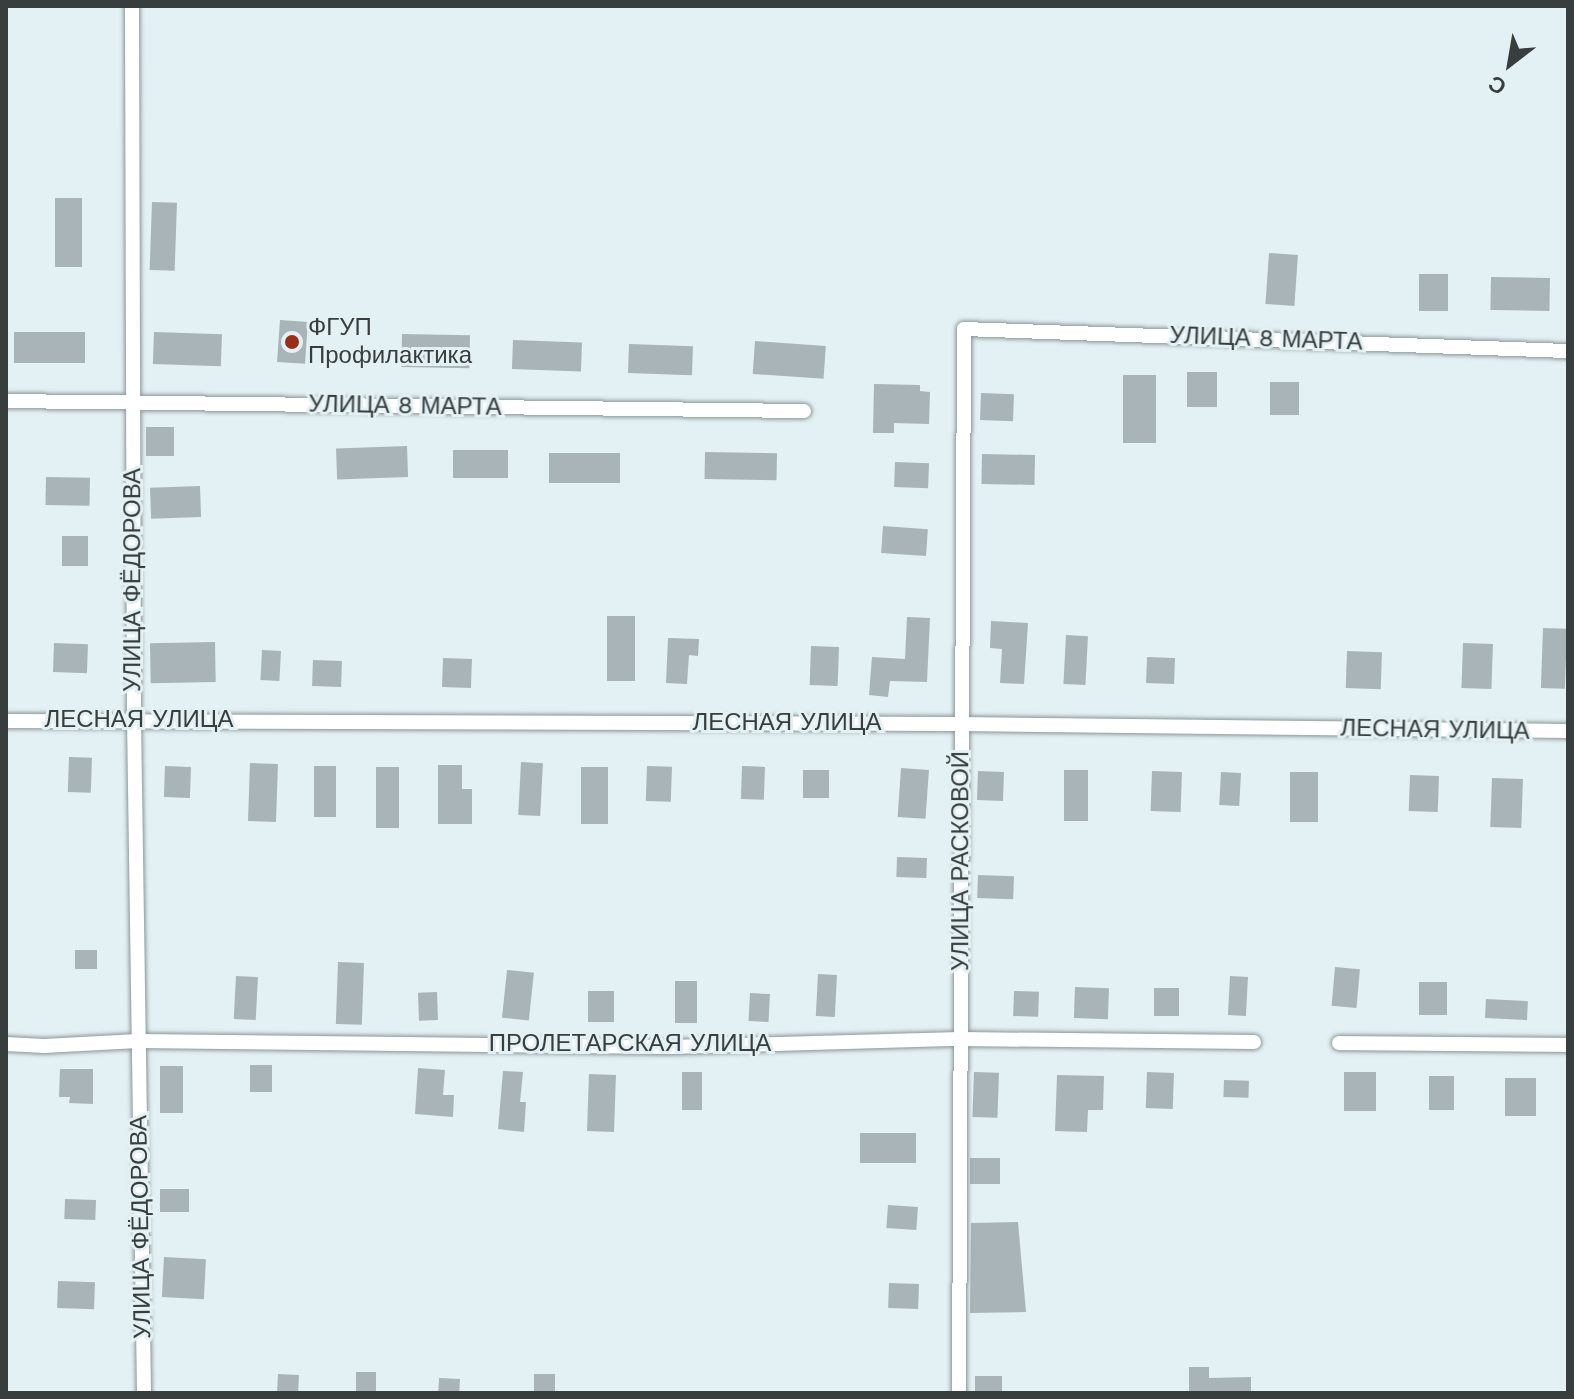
<!DOCTYPE html>
<html>
<head>
<meta charset="utf-8">
<style>
	body { margin:0 }
	#map { position:relative; width:1574px; height:1399px; overflow:hidden; background:#e4f1f4; font-family:"Work Sans",sans-serif }
	div>[style] { position:absolute }
	.building>* { inset:0; background:#a8b4b7; transform-origin:0 0 }
	.roads { filter:drop-shadow(0 0 2px #8a9698) drop-shadow(0 0 2px #8a9698) }
	.street>* { height:14px; margin:-7px; padding:0 7px; transform-origin:7px; border-radius:7px; background:#fff }
	.dots>* { width:22px; height:22px; translate:-50% -50%; box-sizing:border-box; border:4px solid #e4f1f4; border-radius:50% }
	span { translate:-50% -50%; white-space:nowrap; text-align:center; line-height:1.15; -webkit-text-stroke:6px #e4f1f4; paint-order:stroke }
	.poi-label { font-size:24px; color:#383d3e }
	.left { translate:0 -50%; text-align:left }
	.street-label { font-size:24px; color:#383d3e }
	.frame { position:absolute; inset:0; border:8px solid #383d3e; pointer-events:none }
	.north { position:absolute; left:1470px; top:24px; width:80px; height:80px; -webkit-text-stroke:6px #e4f1f4; paint-order:stroke; rotate:211deg; font-size:22px; font-weight:700; line-height:32px; text-align:center; color:#383d3e }
	.north::after { content:''; display:block; margin:auto; width:28px; height:36px; background:#383d3e; clip-path:polygon(50% 0,100% 100%,50% 72%,0 100%) }
</style>
</head>
<body>
<div id="map">
	<div class="building">
		<div style="left:55px;top:198px;width:27px;height:69px"></div>
		<div style="left:152px;top:202px;width:25px;height:68px;rotate:2deg"></div>
		<div style="left:1269px;top:253px;width:29px;height:51px;rotate:4deg"></div>
		<div style="left:1419px;top:274px;width:29px;height:37px"></div>
		<div style="left:1491px;top:277px;width:59px;height:33px;rotate:1deg"></div>
		<div style="left:280px;top:320px;width:28px;height:42px;rotate:4deg"></div>
		<div style="left:85px;top:332px;width:31px;height:71px;rotate:90deg"></div>
		<div style="left:154px;top:332px;width:68px;height:32px;rotate:2deg"></div>
		<div style="left:402px;top:334px;width:68px;height:33px;rotate:1deg"></div>
		<div style="left:513px;top:340px;width:69px;height:29px;rotate:2deg"></div>
		<div style="left:755px;top:341px;width:71px;height:33px;rotate:4deg"></div>
		<div style="left:629px;top:344px;width:64px;height:29px;rotate:2deg"></div>
		<div style="left:1187px;top:372px;width:30px;height:35px"></div>
		<div style="left:1123px;top:375px;width:33px;height:68px"></div>
		<div style="left:1270px;top:382px;width:29px;height:33px"></div>
		<div style="clip-path:polygon(874px 384px,920px 385px,920px 391px,930px 392px,929px 424px,894px 423px,894px 433px,873px 433px)"></div>
		<div style="left:981px;top:393px;width:33px;height:27px;rotate:2deg"></div>
		<div style="left:146px;top:427px;width:28px;height:29px"></div>
		<div style="left:407px;top:446px;width:31px;height:71px;rotate:88deg"></div>
		<div style="left:453px;top:450px;width:55px;height:28px"></div>
		<div style="left:705px;top:452px;width:72px;height:27px;rotate:1deg"></div>
		<div style="left:549px;top:453px;width:71px;height:30px"></div>
		<div style="left:982px;top:454px;width:53px;height:30px;rotate:1deg"></div>
		<div style="left:895px;top:462px;width:34px;height:25px;rotate:2deg"></div>
		<div style="left:46px;top:477px;width:44px;height:28px;rotate:1deg"></div>
		<div style="left:200px;top:486px;width:31px;height:50px;rotate:88deg"></div>
		<div style="left:883px;top:526px;width:45px;height:27px;rotate:4deg"></div>
		<div style="left:62px;top:536px;width:26px;height:30px"></div>
		<div style="left:607px;top:616px;width:28px;height:65px"></div>
		<div style="clip-path:polygon(907px 617px,930px 618px,927px 682px,890px 681px,888px 697px,869px 695px,872px 657px,905px 659px)"></div>
		<div style="clip-path:polygon(991px 621px,1028px 623px,1024px 684px,1000px 683px,1002px 649px,990px 648px)"></div>
		<div style="left:1543px;top:628px;width:24px;height:60px;rotate:2deg"></div>
		<div style="left:1066px;top:635px;width:22px;height:49px;rotate:3deg"></div>
		<div style="clip-path:polygon(668px 638px,699px 639px,698px 656px,689px 655px,687px 684px,666px 683px)"></div>
		<div style="left:215px;top:642px;width:40px;height:65px;rotate:89deg"></div>
		<div style="left:54px;top:643px;width:34px;height:29px;rotate:2deg"></div>
		<div style="left:1463px;top:643px;width:30px;height:45px;rotate:2deg"></div>
		<div style="left:811px;top:646px;width:28px;height:39px;rotate:2deg"></div>
		<div style="left:262px;top:650px;width:19px;height:30px;rotate:3deg"></div>
		<div style="left:1347px;top:651px;width:35px;height:37px;rotate:2deg"></div>
		<div style="left:1147px;top:657px;width:28px;height:26px;rotate:2deg"></div>
		<div style="left:443px;top:658px;width:29px;height:29px;rotate:2deg"></div>
		<div style="left:313px;top:660px;width:29px;height:26px;rotate:2deg"></div>
		<div style="left:69px;top:757px;width:23px;height:35px;rotate:2deg"></div>
		<div style="left:521px;top:762px;width:22px;height:53px;rotate:3deg"></div>
		<div style="left:250px;top:763px;width:28px;height:58px;rotate:2deg"></div>
		<div style="clip-path:polygon(438px 765px,462px 765px,462px 789px,472px 789px,472px 824px,438px 824px)"></div>
		<div style="left:165px;top:766px;width:26px;height:31px;rotate:2deg"></div>
		<div style="left:314px;top:766px;width:22px;height:51px"></div>
		<div style="left:647px;top:766px;width:25px;height:35px;rotate:2deg"></div>
		<div style="left:742px;top:766px;width:23px;height:33px;rotate:2deg"></div>
		<div style="left:376px;top:767px;width:23px;height:61px"></div>
		<div style="left:581px;top:767px;width:27px;height:57px"></div>
		<div style="left:901px;top:768px;width:28px;height:49px;rotate:4deg"></div>
		<div style="left:803px;top:770px;width:26px;height:28px"></div>
		<div style="left:1064px;top:770px;width:24px;height:51px"></div>
		<div style="left:978px;top:771px;width:26px;height:29px;rotate:2deg"></div>
		<div style="left:1152px;top:771px;width:30px;height:40px;rotate:2deg"></div>
		<div style="left:1221px;top:772px;width:20px;height:33px;rotate:3deg"></div>
		<div style="left:1290px;top:772px;width:28px;height:50px"></div>
		<div style="left:1410px;top:775px;width:29px;height:36px;rotate:2deg"></div>
		<div style="left:1492px;top:778px;width:31px;height:49px;rotate:2deg"></div>
		<div style="left:897px;top:857px;width:30px;height:20px;rotate:2deg"></div>
		<div style="left:978px;top:875px;width:36px;height:23px;rotate:2deg"></div>
		<div style="left:75px;top:950px;width:22px;height:19px"></div>
		<div style="left:338px;top:962px;width:26px;height:62px;rotate:2deg"></div>
		<div style="left:1335px;top:967px;width:25px;height:39px;rotate:5deg"></div>
		<div style="left:507px;top:970px;width:27px;height:48px;rotate:6deg"></div>
		<div style="left:818px;top:974px;width:19px;height:42px;rotate:3deg"></div>
		<div style="left:236px;top:976px;width:22px;height:43px;rotate:3deg"></div>
		<div style="left:1230px;top:976px;width:18px;height:39px;rotate:3deg"></div>
		<div style="left:675px;top:981px;width:22px;height:42px"></div>
		<div style="left:1419px;top:982px;width:28px;height:33px"></div>
		<div style="left:1075px;top:987px;width:34px;height:31px;rotate:2deg"></div>
		<div style="left:1154px;top:988px;width:25px;height:28px"></div>
		<div style="left:614px;top:991px;width:31px;height:26px;rotate:90deg"></div>
		<div style="left:1014px;top:991px;width:25px;height:25px;rotate:2deg"></div>
		<div style="left:437px;top:992px;width:28px;height:19px;rotate:88deg"></div>
		<div style="left:750px;top:993px;width:20px;height:28px;rotate:3deg"></div>
		<div style="left:1486px;top:999px;width:42px;height:19px;rotate:3deg"></div>
		<div style="left:250px;top:1065px;width:22px;height:27px"></div>
		<div style="left:160px;top:1066px;width:23px;height:47px"></div>
		<div style="clip-path:polygon(418px 1068px,445px 1070px,443px 1095px,454px 1095px,453px 1117px,415px 1114px)"></div>
		<div style="clip-path:polygon(60px 1069px,93px 1069px,93px 1104px,69px 1103px,70px 1097px,59px 1097px)"></div>
		<div style="clip-path:polygon(503px 1071px,523px 1072px,520px 1102px,526px 1102px,524px 1132px,498px 1129px)"></div>
		<div style="left:682px;top:1072px;width:20px;height:38px"></div>
		<div style="left:974px;top:1072px;width:25px;height:45px;rotate:2deg"></div>
		<div style="left:1147px;top:1072px;width:27px;height:36px;rotate:2deg"></div>
		<div style="left:1344px;top:1072px;width:32px;height:39px"></div>
		<div style="left:589px;top:1074px;width:27px;height:57px;rotate:2deg"></div>
		<div style="clip-path:polygon(1057px 1075px,1104px 1076px,1103px 1110px,1088px 1110px,1087px 1132px,1055px 1131px)"></div>
		<div style="left:1429px;top:1076px;width:25px;height:34px"></div>
		<div style="left:1505px;top:1078px;width:31px;height:38px"></div>
		<div style="left:1224px;top:1080px;width:25px;height:17px;rotate:2deg"></div>
		<div style="left:916px;top:1133px;width:30px;height:56px;rotate:90deg"></div>
		<div style="left:970px;top:1158px;width:30px;height:26px"></div>
		<div style="left:189px;top:1189px;width:23px;height:29px;rotate:90deg"></div>
		<div style="left:65px;top:1199px;width:31px;height:20px;rotate:2deg"></div>
		<div style="left:888px;top:1205px;width:30px;height:23px;rotate:4deg"></div>
		<div style="clip-path:polygon(1018px 1222px,1026px 1312px,970px 1313px,971px 1223px)"></div>
		<div style="left:164px;top:1257px;width:42px;height:40px;rotate:3deg"></div>
		<div style="left:58px;top:1281px;width:37px;height:27px;rotate:2deg"></div>
		<div style="left:889px;top:1283px;width:30px;height:25px;rotate:2deg"></div>
		<div style="clip-path:polygon(1189px 1367px,1209px 1367px,1209px 1378px,1251px 1377px,1251px 1393px,1189px 1393px)"></div>
		<div style="left:356px;top:1372px;width:20px;height:21px"></div>
		<div style="left:278px;top:1374px;width:21px;height:19px;rotate:3deg"></div>
		<div style="left:534px;top:1374px;width:21px;height:19px"></div>
		<div style="left:975px;top:1376px;width:27px;height:17px"></div>
		<div style="left:439px;top:1378px;width:21px;height:15px;rotate:3deg"></div>
	</div>
	<div class="roads">
		<div class="street">
			<div style="left:132px;top:6px;width:713px;rotate:89.84deg"></div>
			<div style="left:134px;top:719px;width:674px;rotate:89.15deg"></div>
			<div style="left:6px;top:401px;width:798px;rotate:0.72deg"></div>
			<div style="left:6px;top:721px;width:956px;rotate:0.18deg"></div>
			<div style="left:962px;top:724px;width:606px;rotate:0.66deg"></div>
			<div style="left:1339px;top:1043px;width:229px;rotate:0.5deg"></div>
			<div style="left:6px;top:1044px;width:38px;rotate:3deg"></div>
			<div style="left:44px;top:1046px;width:94px;rotate:-3deg"></div>
			<div style="left:138px;top:1041px;width:531px;rotate:0.65deg"></div>
			<div style="left:669px;top:1047px;width:291px;rotate:-1.6deg"></div>
			<div style="left:960px;top:1039px;width:294px;rotate:0.6deg"></div>
			<div style="left:959px;top:1393px;width:1064px;rotate:-89.73deg"></div>
			<div style="left:964px;top:329px;width:604px;rotate:2.09deg"></div>
		</div>
	</div>
	<div class="dots">
		<div style="left:292px;top:342px;background:#982f19"></div>
	</div>
	<div class="poi-label">
		<span class="left" style="left:308px;top:342px">ФГУП<br>Профилактика</span>
	</div>
	<div class="street-label">
		<span style="left:1266px;top:339px;rotate:2deg">УЛИЦА 8 МАРТА</span>
		<span style="left:405px;top:406px;rotate:1deg">УЛИЦА 8 МАРТА</span>
		<span style="left:133px;top:580px;rotate:-90deg">УЛИЦА ФЁДОРОВА</span>
		<span style="left:139px;top:720px">ЛЕСНАЯ УЛИЦА</span>
		<span style="left:787px;top:723px">ЛЕСНАЯ УЛИЦА</span>
		<span style="left:1435px;top:730px;rotate:1deg">ЛЕСНАЯ УЛИЦА</span>
		<span style="left:961px;top:861px;rotate:-90deg">УЛИЦА РАСКОВОЙ</span>
		<span style="left:630px;top:1044px">ПРОЛЕТАРСКАЯ УЛИЦА</span>
		<span style="left:141px;top:1227px;rotate:-91deg">УЛИЦА ФЁДОРОВА</span>
	</div>
	<div class="frame"></div>
	<div class="north">С</div>
</div>
</body>
</html>
